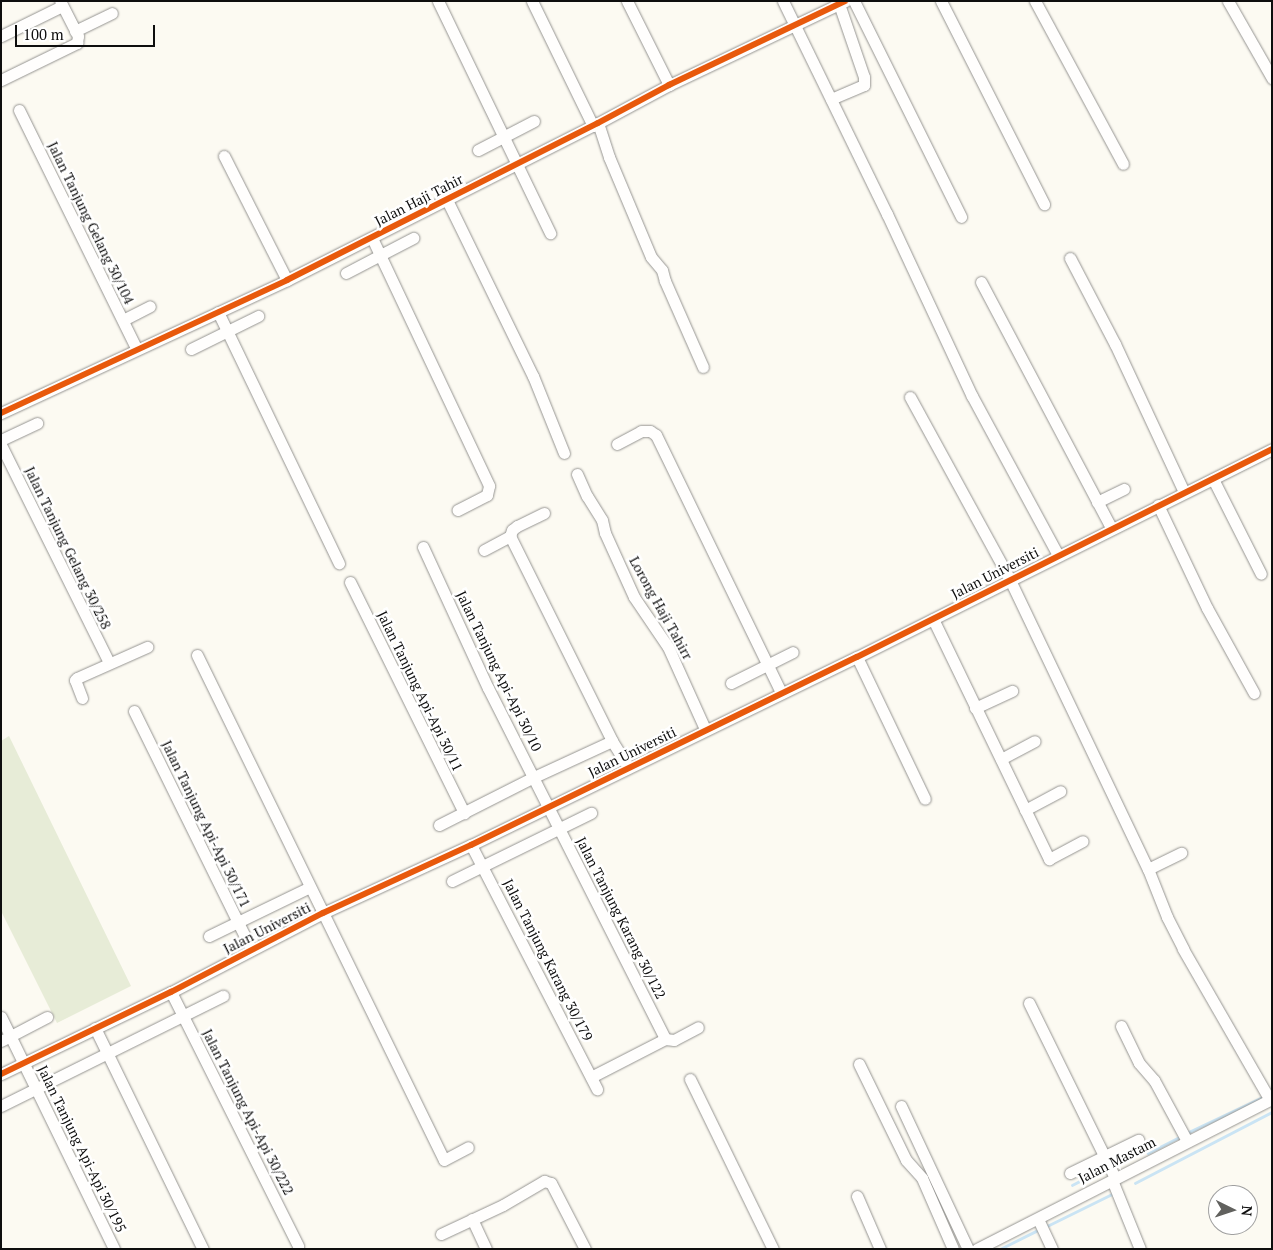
<!DOCTYPE html>
<html>
<head>
<meta charset="utf-8">
<style>
	body { margin:0 }
	#map { position:relative; width:1273px; height:1250px; overflow:hidden; background:#fcfaf2; font-family:"PT Serif",serif }
	div>[style] { position:absolute }
	.cemetery>* { inset:0; background:#e7ecd7 }
	.stream>* { height:2.5px; margin:-1.25px; padding:0 1.25px; transform-origin:1.25px; border-radius:1.25px; background:#cae4f4 }
	.roads { filter:drop-shadow(0 0 1px #959491) drop-shadow(0 0 1px #959491) }
	.minor>* { height:11px; margin:-5.5px; padding:0 5.5px; transform-origin:5.5px; border-radius:5.5px; background:#fffefd }
	.cycleway>* { height:6px; margin:-3px; padding:0 3px; transform-origin:3px; border-radius:3px; background:#e8590c }
	span { translate:-50% -50%; white-space:nowrap; text-align:center; line-height:1.15; -webkit-text-stroke:5px #fff; paint-order:stroke }
	.street-label { font-size:14px; color:#0e0e0e }
	.frame { position:absolute; inset:0; border:2px solid #0e0e0e; pointer-events:none }
	.north { position:absolute; left:1208px; top:1185px; width:50px; height:50px; box-sizing:border-box; background:#fff; border:1px solid #9f9f9f; border-radius:50%; rotate:94deg; font-size:14px; font-weight:700; line-height:20px; text-align:center; color:#0e0e0e }
	.north::after { content:''; display:block; margin:auto; width:18px; height:22px; background:#61615e; clip-path:polygon(50% 0,100% 100%,50% 72%,0 100%) }
	.scale { position:absolute; left:15px; top:25px; width:140px; height:22px; box-sizing:border-box; border:2px solid #0e0e0e; border-top:0; padding-left:6px; font-size:15px; line-height:18px; white-space:nowrap; color:#0e0e0e; -webkit-text-stroke:4px #fff; paint-order:stroke }
</style>
</head>
<body>
<div id="map">
	<div class="cemetery">
		<div style="clip-path:polygon(9px 736px,131px 986px,57px 1023px,1px 911px,1px 741px)"></div>
	</div>
	<div class="stream">
		<div style="left:1187px;top:1133px;width:86px;rotate:-25.4deg"></div>
		<div style="left:1118px;top:1162px;width:31px;rotate:-25deg"></div>
		<div style="left:1146px;top:1149px;width:4px;rotate:63deg"></div>
		<div style="left:1148px;top:1153px;width:38px;rotate:-27deg"></div>
		<div style="left:1135px;top:1183px;width:154px;rotate:-27.4deg"></div>
		<div style="left:1072px;top:1185px;width:31px;rotate:-27deg"></div>
		<div style="left:1045px;top:1227px;width:77px;rotate:-26.2deg"></div>
		<div style="left:1000px;top:1249px;width:45px;rotate:-26.6deg"></div>
	</div>
	<div class="roads">
		<div class="minor">
			<div style="left:438px;top:1px;width:258px;rotate:64.2deg"></div>
			<div style="left:532px;top:1px;width:139px;rotate:64deg"></div>
			<div style="left:627px;top:1px;width:94px;rotate:63.4deg"></div>
			<div style="left:783px;top:1px;width:237px;rotate:64deg"></div>
			<div style="left:887px;top:214px;width:201px;rotate:65deg"></div>
			<div style="left:972px;top:396px;width:181px;rotate:61.6deg"></div>
			<div style="left:854px;top:1px;width:241px;rotate:63.6deg"></div>
			<div style="left:941px;top:1px;width:228px;rotate:63.1deg"></div>
			<div style="left:1035px;top:1px;width:185px;rotate:61.6deg"></div>
			<div style="left:1228px;top:1px;width:89px;rotate:60.3deg"></div>
			<div style="left:75px;top:31px;width:41px;rotate:-25.9deg"></div>
			<div style="left:1px;top:36px;width:68px;rotate:-26.2deg"></div>
			<div style="left:1px;top:80px;width:85px;rotate:-26deg"></div>
			<div style="left:77px;top:43px;width:7px;rotate:-82deg"></div>
			<div style="left:78px;top:36px;width:39px;rotate:-117deg"></div>
			<div style="left:831px;top:99px;width:36px;rotate:-23deg"></div>
			<div style="left:864px;top:85px;width:8px;rotate:-90deg"></div>
			<div style="left:864px;top:77px;width:77px;rotate:-108.9deg"></div>
			<div style="left:19px;top:110px;width:265px;rotate:63.8deg"></div>
			<div style="left:598px;top:123px;width:36px;rotate:72deg"></div>
			<div style="left:609px;top:157px;width:108px;rotate:67.2deg"></div>
			<div style="left:651px;top:257px;width:17px;rotate:50deg"></div>
			<div style="left:662px;top:270px;width:11px;rotate:75deg"></div>
			<div style="left:665px;top:281px;width:94px;rotate:66.2deg"></div>
			<div style="left:478px;top:150px;width:63px;rotate:-27.4deg"></div>
			<div style="left:224px;top:156px;width:139px;rotate:63.1deg"></div>
			<div style="left:447px;top:200px;width:196px;rotate:64deg"></div>
			<div style="left:533px;top:376px;width:83px;rotate:68.1deg"></div>
			<div style="left:372px;top:238px;width:274px;rotate:64.7deg"></div>
			<div style="left:489px;top:486px;width:9px;rotate:103deg"></div>
			<div style="left:487px;top:495px;width:33px;rotate:153deg"></div>
			<div style="left:1070px;top:258px;width:97px;rotate:62.4deg"></div>
			<div style="left:1115px;top:344px;width:163px;rotate:65deg"></div>
			<div style="left:346px;top:273px;width:76px;rotate:-27.6deg"></div>
			<div style="left:981px;top:282px;width:278px;rotate:62.1deg"></div>
			<div style="left:218px;top:312px;width:279px;rotate:64.3deg"></div>
			<div style="left:123px;top:320px;width:30px;rotate:-27deg"></div>
			<div style="left:191px;top:349px;width:75px;rotate:-26.2deg"></div>
			<div style="left:910px;top:397px;width:209px;rotate:61.3deg"></div>
			<div style="left:1010px;top:580px;width:320px;rotate:64.5deg"></div>
			<div style="left:1148px;top:869px;width:52px;rotate:68.4deg"></div>
			<div style="left:1167px;top:917px;width:36px;rotate:63deg"></div>
			<div style="left:1183px;top:949px;width:174px;rotate:60.1deg"></div>
			<div style="left:1px;top:413px;width:315px;rotate:-24.9deg"></div>
			<div style="left:287px;top:280px;width:348px;rotate:-26.8deg"></div>
			<div style="left:598px;top:123px;width:81px;rotate:-28.2deg"></div>
			<div style="left:669px;top:85px;width:195px;rotate:-25.5deg"></div>
			<div style="left:1px;top:440px;width:40px;rotate:-25deg"></div>
			<div style="left:617px;top:444px;width:27px;rotate:-28deg"></div>
			<div style="left:641px;top:431px;width:9px"></div>
			<div style="left:650px;top:431px;width:7px;rotate:34deg"></div>
			<div style="left:656px;top:435px;width:287px;rotate:64.1deg"></div>
			<div style="left:1px;top:445px;width:243px;rotate:63.6deg"></div>
			<div style="left:577px;top:474px;width:24px;rotate:66deg"></div>
			<div style="left:587px;top:496px;width:28px;rotate:58deg"></div>
			<div style="left:602px;top:520px;width:13px;rotate:77deg"></div>
			<div style="left:605px;top:533px;width:70px;rotate:65.6deg"></div>
			<div style="left:634px;top:597px;width:60px;rotate:55.8deg"></div>
			<div style="left:668px;top:647px;width:90px;rotate:65.7deg"></div>
			<div style="left:1213px;top:479px;width:106px;rotate:63.2deg"></div>
			<div style="left:1097px;top:502px;width:30px;rotate:-26deg"></div>
			<div style="left:1158px;top:505px;width:114px;rotate:64.6deg"></div>
			<div style="left:1207px;top:608px;width:97px;rotate:61.1deg"></div>
			<div style="left:544px;top:513px;width:30px;rotate:154deg"></div>
			<div style="left:517px;top:526px;width:6px;rotate:141deg"></div>
			<div style="left:512px;top:530px;width:6px;rotate:108deg"></div>
			<div style="left:510px;top:536px;width:229px;rotate:63.5deg"></div>
			<div style="left:612px;top:741px;width:31px;rotate:58deg"></div>
			<div style="left:423px;top:547px;width:155px;rotate:65.3deg"></div>
			<div style="left:488px;top:688px;width:393px;rotate:63.2deg"></div>
			<div style="left:665px;top:1039px;width:9px;rotate:6deg"></div>
			<div style="left:674px;top:1040px;width:27px;rotate:-28deg"></div>
			<div style="left:484px;top:550px;width:30px;rotate:-28deg"></div>
			<div style="left:350px;top:582px;width:258px;rotate:63.7deg"></div>
			<div style="left:933px;top:619px;width:267px;rotate:64.2deg"></div>
			<div style="left:1049px;top:859px;width:38px;rotate:-28deg"></div>
			<div style="left:197px;top:655px;width:562px;rotate:63.94deg"></div>
			<div style="left:444px;top:1160px;width:27px;rotate:-28deg"></div>
			<div style="left:857px;top:657px;width:157px;rotate:64.4deg"></div>
			<div style="left:731px;top:683px;width:69px;rotate:-26.6deg"></div>
			<div style="left:82px;top:698px;width:19px;rotate:-111deg"></div>
			<div style="left:75px;top:680px;width:3px;rotate:-45deg"></div>
			<div style="left:77px;top:678px;width:77px;rotate:-23.9deg"></div>
			<div style="left:975px;top:708px;width:41px;rotate:-24.7deg"></div>
			<div style="left:134px;top:711px;width:265px;rotate:63.8deg"></div>
			<div style="left:1001px;top:759px;width:38px;rotate:-28deg"></div>
			<div style="left:1025px;top:810px;width:40px;rotate:-28deg"></div>
			<div style="left:439px;top:825px;width:106px;rotate:-26.8deg"></div>
			<div style="left:534px;top:777px;width:86px;rotate:-24.8deg"></div>
			<div style="left:471px;top:845px;width:275px;rotate:62.7deg"></div>
			<div style="left:1148px;top:869px;width:37px;rotate:-26deg"></div>
			<div style="left:452px;top:881px;width:155px;rotate:-26.1deg"></div>
			<div style="left:209px;top:936px;width:112px;rotate:-25.9deg"></div>
			<div style="left:171px;top:992px;width:284px;rotate:63.4deg"></div>
			<div style="left:1029px;top:1003px;width:195px;rotate:63.8deg"></div>
			<div style="left:1px;top:1017px;width:258px;rotate:64deg"></div>
			<div style="left:1121px;top:1026px;width:41px;rotate:64.1deg"></div>
			<div style="left:1139px;top:1063px;width:23px;rotate:49deg"></div>
			<div style="left:1154px;top:1080px;width:69px;rotate:61.6deg"></div>
			<div style="left:95px;top:1028px;width:246px;rotate:64deg"></div>
			<div style="left:1px;top:1041px;width:52px;rotate:-27.6deg"></div>
			<div style="left:859px;top:1064px;width:107px;rotate:63.9deg"></div>
			<div style="left:906px;top:1160px;width:24px;rotate:48deg"></div>
			<div style="left:922px;top:1178px;width:77px;rotate:66.4deg"></div>
			<div style="left:1px;top:1074px;width:189px;rotate:-25.8deg"></div>
			<div style="left:171px;top:992px;width:171px;rotate:-27.5deg"></div>
			<div style="left:323px;top:913px;width:163px;rotate:-24.7deg"></div>
			<div style="left:471px;top:845px;width:429px;rotate:-26deg"></div>
			<div style="left:857px;top:657px;width:464px;rotate:-26.6deg"></div>
			<div style="left:591px;top:1077px;width:83px;rotate:-27.2deg"></div>
			<div style="left:690px;top:1079px;width:189px;rotate:64deg"></div>
			<div style="left:1px;top:1106px;width:248px;rotate:-26.4deg"></div>
			<div style="left:901px;top:1106px;width:158px;rotate:64.9deg"></div>
			<div style="left:1070px;top:1173px;width:76px;rotate:-25.9deg"></div>
			<div style="left:1112px;top:1180px;width:74px;rotate:67.9deg"></div>
			<div style="left:857px;top:1196px;width:58px;rotate:66.5deg"></div>
			<div style="left:472px;top:1219px;width:33px;rotate:65deg"></div>
			<div style="left:1038px;top:1219px;width:33px;rotate:65deg"></div>
			<div style="left:441px;top:1234px;width:68px;rotate:-25.1deg"></div>
			<div style="left:503px;top:1205px;width:48px;rotate:-30.3deg"></div>
			<div style="left:544px;top:1181px;width:7px;rotate:16deg"></div>
			<div style="left:551px;top:1183px;width:74px;rotate:62.7deg"></div>
			<div style="left:977px;top:1249px;width:331px;rotate:-27deg"></div>
		</div>
	</div>
	<div class="cycleway">
		<div style="left:1px;top:413px;width:315px;rotate:-24.9deg"></div>
		<div style="left:287px;top:280px;width:348px;rotate:-26.8deg"></div>
		<div style="left:598px;top:123px;width:81px;rotate:-28.2deg"></div>
		<div style="left:669px;top:85px;width:195px;rotate:-25.5deg"></div>
		<div style="left:1px;top:1074px;width:189px;rotate:-25.8deg"></div>
		<div style="left:171px;top:992px;width:171px;rotate:-27.5deg"></div>
		<div style="left:323px;top:913px;width:163px;rotate:-24.7deg"></div>
		<div style="left:471px;top:845px;width:429px;rotate:-26deg"></div>
		<div style="left:857px;top:657px;width:464px;rotate:-26.6deg"></div>
	</div>
	<div class="street-label">
		<span style="left:419px;top:200px;rotate:-27deg">Jalan Haji Tahir</span>
		<span style="left:91px;top:223px;rotate:64deg">Jalan Tanjung Gelang 30/104</span>
		<span style="left:68px;top:548px;rotate:64deg">Jalan Tanjung Gelang 30/258</span>
		<span style="left:995px;top:573px;rotate:-27deg">Jalan Universiti</span>
		<span style="left:661px;top:608px;rotate:61deg">Lorong Haji Tahirr</span>
		<span style="left:499px;top:671px;rotate:64deg">Jalan Tanjung Api-Api 30/10</span>
		<span style="left:420px;top:691px;rotate:64deg">Jalan Tanjung Api-Api 30/11</span>
		<span style="left:632px;top:752px;rotate:-26deg">Jalan Universiti</span>
		<span style="left:206px;top:824px;rotate:64deg">Jalan Tanjung Api-Api 30/171</span>
		<span style="left:621px;top:918px;rotate:63deg">Jalan Tanjung Karang 30/122</span>
		<span style="left:267px;top:928px;rotate:-27deg">Jalan Universiti</span>
		<span style="left:548px;top:960px;rotate:63deg">Jalan Tanjung Karang 30/179</span>
		<span style="left:248px;top:1112px;rotate:63deg">Jalan Tanjung Api-Api 30/222</span>
		<span style="left:82px;top:1149px;rotate:64deg">Jalan Tanjung Api-Api 30/195</span>
		<span style="left:1117px;top:1160px;rotate:-27deg">Jalan Mastam</span>
	</div>
	<div class="frame"></div>
	<div class="north">N</div>
	<div class="scale">100 m</div>
</div>
</body>
</html>
